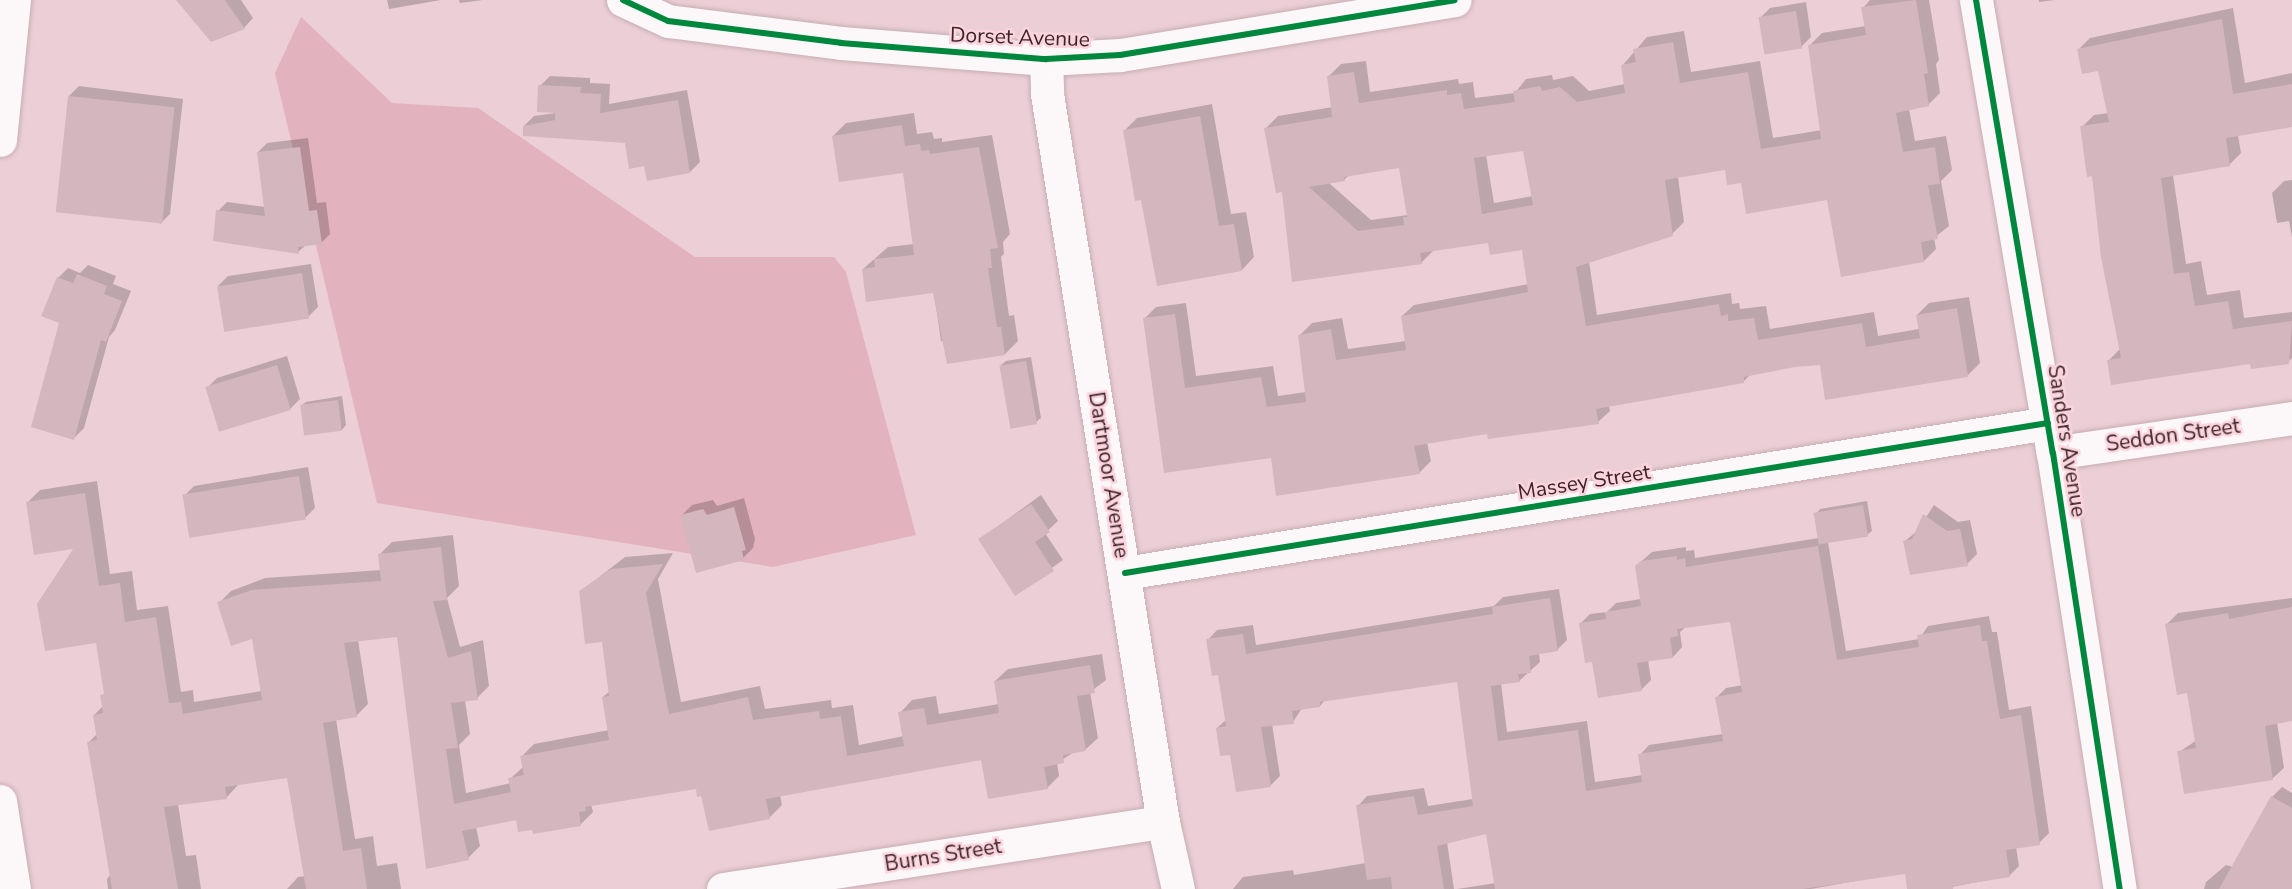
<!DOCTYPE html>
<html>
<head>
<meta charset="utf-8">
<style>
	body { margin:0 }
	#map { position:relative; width:2292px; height:889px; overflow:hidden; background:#eccfd6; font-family:"Nunito Sans",sans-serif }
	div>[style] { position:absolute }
	.green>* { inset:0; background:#e3b2bf }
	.shadow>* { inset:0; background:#0003 }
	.building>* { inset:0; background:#d4b6be; transform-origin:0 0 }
	.roads { filter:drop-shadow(0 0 2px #c6adb3) drop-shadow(0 0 2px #c6adb3) }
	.minor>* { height:33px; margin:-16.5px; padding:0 16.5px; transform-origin:16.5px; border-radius:16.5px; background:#fcf8f9 }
	.cycleway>* { height:6px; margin:-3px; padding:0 3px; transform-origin:3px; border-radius:3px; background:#00873e }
	span { translate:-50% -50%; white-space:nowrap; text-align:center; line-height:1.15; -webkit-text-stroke:5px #fcd4de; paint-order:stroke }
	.street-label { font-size:21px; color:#3c232a }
</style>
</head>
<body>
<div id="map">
	<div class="green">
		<div style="clip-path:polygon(301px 17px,392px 103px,478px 108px,695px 257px,834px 257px,846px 272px,916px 535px,773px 567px,377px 503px,275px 73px)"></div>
	</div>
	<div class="shadow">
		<div style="clip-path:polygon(178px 0,241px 0,253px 18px,244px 28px)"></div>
		<div style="clip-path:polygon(387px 0,441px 0,389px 9px)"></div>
		<div style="clip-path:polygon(459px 0,483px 0,460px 3px)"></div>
		<div style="clip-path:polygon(evenodd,1870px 0,1929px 0,1939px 60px,1936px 64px,1940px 93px,1928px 105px,1909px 109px,1915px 141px,1946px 136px,1952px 170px,1941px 181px,1949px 226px,1934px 238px,1936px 249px,1924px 261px,1828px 199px,1742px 181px,1726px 168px,1678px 177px,1684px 222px,1672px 234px,1589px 261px,1597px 315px,1731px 293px,1732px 304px,1739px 303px,1740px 309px,1766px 306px,1770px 329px,1874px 312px,1878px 336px,1919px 329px,1917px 315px,1929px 303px,1969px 297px,1980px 363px,1968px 375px,1821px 364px,1795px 366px,1751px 374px,1744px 381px,1609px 405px,1610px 411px,1598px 422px,1488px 432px,1427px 442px,1431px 461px,1419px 473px,1272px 457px,1166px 471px,1144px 319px,1156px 307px,1186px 303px,1196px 376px,1273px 366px,1278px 396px,1306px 392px,1300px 335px,1312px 323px,1342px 318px,1348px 349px,1406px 341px,1402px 316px,1414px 305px,1529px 284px,1523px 249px,1489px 241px,1434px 250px,1421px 263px,1294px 280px,1283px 190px,1266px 128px,1278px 116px,1333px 107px,1329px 76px,1341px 64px,1366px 61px,1370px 92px,1458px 79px,1459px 84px,1473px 82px,1475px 98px,1515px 93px,1526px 79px,1552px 75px,1553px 80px,1573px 76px,1589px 91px,1625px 84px,1622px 66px,1647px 37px,1684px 31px,1691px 72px,1760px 61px,1773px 138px,1822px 130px,1810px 45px,1822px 33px,1866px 26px,1863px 8px,1870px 0,1525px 149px,1533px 196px,1494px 203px,1486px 155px,1525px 149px,1870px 0,1400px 166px,1408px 215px,1371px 220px,1329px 183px,1344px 180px,1350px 174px,1400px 166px)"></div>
		<div style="clip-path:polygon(2039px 0,2055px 0,2039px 2px)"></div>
		<div style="clip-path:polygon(1806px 2px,1811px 37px,1801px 47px,1760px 18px,1770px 8px)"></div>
		<div style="clip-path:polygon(2233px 8px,2245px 83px,2292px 73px,2292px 126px,2238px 135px,2241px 153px,2229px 165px,2173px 175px,2186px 264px,2201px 261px,2207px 295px,2240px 290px,2244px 318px,2292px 312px,2292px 358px,2288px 362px,2251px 363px,2108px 361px,2120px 349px,2094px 174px,2082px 127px,2094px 115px,2109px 113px,2099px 69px,2078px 50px,2090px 38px)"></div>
		<div style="clip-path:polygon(550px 76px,590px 78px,590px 83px,610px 84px,609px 104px,687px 90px,700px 162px,690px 172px,645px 164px,626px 142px,524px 126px,534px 116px,556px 113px,540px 86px)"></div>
		<div style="clip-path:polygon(79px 86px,183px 99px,170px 214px,160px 224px,69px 96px)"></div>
		<div style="clip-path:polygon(1212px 104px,1231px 214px,1246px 212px,1254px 257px,1242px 270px,1142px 199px,1125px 130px,1137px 118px)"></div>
		<div style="clip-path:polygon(914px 113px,917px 134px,932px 132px,934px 139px,942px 138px,942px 142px,992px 135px,1010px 234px,1003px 242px,1004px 254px,1001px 257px,1009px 316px,1014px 315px,1018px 341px,1005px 354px,941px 341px,934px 292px,863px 269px,888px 247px,914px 244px,904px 171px,833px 136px,846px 123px)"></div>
		<div style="clip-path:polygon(308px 138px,317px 203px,326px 202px,330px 234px,321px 243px,306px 245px,298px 252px,218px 211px,227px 202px,265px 207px,258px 152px,267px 143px)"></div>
		<div style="clip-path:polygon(2292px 180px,2292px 238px,2289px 221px,2277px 223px,2272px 193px,2284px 181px)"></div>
		<div style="clip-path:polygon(311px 264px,318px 307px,308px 317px,218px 286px,228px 276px)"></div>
		<div style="clip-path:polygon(88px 265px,116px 276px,113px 284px,131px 291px,115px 330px,109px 337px,84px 428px,74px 438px,58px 278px,68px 268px,80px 273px)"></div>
		<div style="clip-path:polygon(287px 356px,300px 399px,290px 409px,207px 388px,217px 378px)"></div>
		<div style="clip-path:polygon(1031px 357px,1041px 418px,1036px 422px,1001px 365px,1006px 361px)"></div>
		<div style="clip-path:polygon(342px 396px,346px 425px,342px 430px,301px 406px,306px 402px)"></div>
		<div style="clip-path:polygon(308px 467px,315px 508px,305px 518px,184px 496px,194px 486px)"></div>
		<div style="clip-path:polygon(97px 481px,110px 574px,132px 571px,137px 610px,168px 606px,181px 692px,193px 690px,194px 702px,262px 691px,253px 637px,219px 603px,231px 591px,265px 578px,382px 570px,380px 554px,392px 542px,453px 535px,459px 586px,447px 598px,460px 647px,483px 640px,489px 686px,477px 698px,465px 700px,470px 734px,459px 745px,466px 793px,511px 783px,510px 779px,524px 766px,522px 756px,534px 744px,609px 730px,603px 697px,610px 691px,603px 641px,580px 592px,625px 557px,673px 553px,658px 579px,681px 702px,760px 686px,765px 709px,831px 700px,832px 708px,853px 705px,859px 745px,904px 736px,900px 713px,912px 700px,936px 696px,939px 714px,999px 704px,995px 681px,1008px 669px,1102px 654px,1106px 680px,1090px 692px,1098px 738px,1085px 750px,1074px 752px,1057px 763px,1059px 776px,1047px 788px,982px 758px,780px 795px,782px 805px,770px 817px,710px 829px,702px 794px,697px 787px,591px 804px,593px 812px,581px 824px,533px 828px,517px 818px,476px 827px,480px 846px,468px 858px,398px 635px,358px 640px,368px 704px,356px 716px,336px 719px,355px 839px,373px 836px,377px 866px,397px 863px,401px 889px,287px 889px,298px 877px,306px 876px,288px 776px,239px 784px,227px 797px,178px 804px,186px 856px,196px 855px,201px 889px,108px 889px,107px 879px,111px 874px,89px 742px,97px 734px,94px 715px,103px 706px,102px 696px,105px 692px,97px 642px,76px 547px,28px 502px,40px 490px)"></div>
		<div style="clip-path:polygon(1041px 495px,1058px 521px,1045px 533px,1063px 560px,1015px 594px,979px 540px)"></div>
		<div style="clip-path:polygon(744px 498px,755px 539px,753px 548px,743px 558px,682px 515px,692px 505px,713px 500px,717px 506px)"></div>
		<div style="clip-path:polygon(1867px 501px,1872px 531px,1867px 535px,1828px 542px,1846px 651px,1919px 639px,1928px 626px,1989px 616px,1992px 632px,1997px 632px,2009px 710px,2031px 706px,2049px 833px,2039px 843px,2016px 847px,2019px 866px,2009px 876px,1941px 889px,1909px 889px,1906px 872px,1811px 889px,1457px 889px,1496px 883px,1488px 832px,1447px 842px,1454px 889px,1233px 889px,1243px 877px,1293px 870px,1294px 875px,1366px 863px,1358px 806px,1367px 796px,1424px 788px,1428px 806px,1473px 799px,1459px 680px,1326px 699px,1320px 706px,1302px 708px,1293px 722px,1272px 724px,1280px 776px,1270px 786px,1231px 753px,1217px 728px,1226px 720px,1219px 674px,1208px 640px,1217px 630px,1253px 625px,1256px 645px,1494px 606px,1503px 597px,1559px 589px,1567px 640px,1557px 650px,1539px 653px,1540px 662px,1519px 681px,1501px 683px,1507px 732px,1587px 721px,1595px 782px,1643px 775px,1640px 755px,1649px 745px,1723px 734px,1717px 697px,1726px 688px,1743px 685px,1732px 621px,1686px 627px,1680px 632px,1682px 647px,1673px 657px,1648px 660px,1651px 680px,1641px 690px,1593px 660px,1580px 624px,1590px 614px,1607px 612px,1616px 603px,1641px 599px,1636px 566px,1652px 552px,1686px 547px,1686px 551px,1694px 550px,1695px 558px,1819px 538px,1816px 514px,1820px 509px)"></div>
		<div style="clip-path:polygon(1934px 505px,1958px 522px,1970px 520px,1977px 554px,1967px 564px,1905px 541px,1917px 531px)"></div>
		<div style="clip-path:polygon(2292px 598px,2292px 720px,2277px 722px,2284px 768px,2272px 779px,2179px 752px,2197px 740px,2189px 691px,2167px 624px,2178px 613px)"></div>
		<div style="clip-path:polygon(2282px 787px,2292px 793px,2292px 889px,2204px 889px,2206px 882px,2226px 865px,2233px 867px,2272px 797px)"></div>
	</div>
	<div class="building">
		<div style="clip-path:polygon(176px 0,225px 0,245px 29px,211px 42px)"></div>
		<div style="clip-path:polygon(evenodd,1916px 0,1928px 73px,1924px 74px,1929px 106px,1896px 113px,1903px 152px,1935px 147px,1940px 184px,1928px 185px,1938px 239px,1921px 242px,1924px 262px,1841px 277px,1827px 200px,1746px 214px,1741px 183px,1727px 185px,1725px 170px,1665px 180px,1673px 236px,1576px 267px,1586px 326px,1719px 304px,1721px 316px,1728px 314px,1728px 321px,1754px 318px,1758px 340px,1862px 323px,1866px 347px,1920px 338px,1916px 315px,1957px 308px,1968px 377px,1825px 400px,1820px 365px,1795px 367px,1744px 377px,1744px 383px,1596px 409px,1599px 424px,1488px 439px,1487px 434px,1414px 446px,1420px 474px,1276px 496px,1271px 458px,1164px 473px,1143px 318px,1175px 314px,1185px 388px,1261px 377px,1267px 407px,1306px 402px,1298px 335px,1331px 329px,1336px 360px,1406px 350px,1401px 316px,1528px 292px,1522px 250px,1490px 255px,1488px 243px,1420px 253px,1422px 264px,1292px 282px,1282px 192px,1276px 193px,1264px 128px,1332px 117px,1327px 76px,1354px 72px,1359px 103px,1447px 90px,1447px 95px,1461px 93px,1464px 109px,1515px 102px,1513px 91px,1540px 86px,1542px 91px,1560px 87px,1577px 102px,1625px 93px,1621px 65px,1636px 62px,1633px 49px,1673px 42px,1680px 83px,1748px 72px,1761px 149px,1821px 139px,1808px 45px,1866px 35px,1861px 7px,1916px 0,1523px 151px,1533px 205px,1482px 214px,1474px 158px,1523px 151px,1916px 0,1399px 168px,1407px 217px,1403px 217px,1404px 225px,1358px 231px,1309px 187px,1345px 181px,1344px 177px,1399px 168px)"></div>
		<div style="left:1796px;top:11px;width:38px;height:38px;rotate:81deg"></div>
		<div style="clip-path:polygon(2222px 19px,2233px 94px,2292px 84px,2292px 127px,2226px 138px,2230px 166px,2161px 178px,2174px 274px,2189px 272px,2195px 306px,2228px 301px,2233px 329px,2292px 321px,2289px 364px,2251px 369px,2250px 364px,2111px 385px,2107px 360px,2121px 358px,2101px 257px,2092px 176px,2087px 177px,2080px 126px,2109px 122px,2098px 71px,2082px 74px,2077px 49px)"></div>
		<div style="clip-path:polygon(538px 85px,581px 87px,580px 93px,601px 94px,600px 113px,678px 100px,690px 173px,647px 181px,644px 166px,629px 169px,625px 143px,523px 136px,523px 126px,555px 120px,555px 113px,537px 112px)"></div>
		<div style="left:68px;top:96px;width:107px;height:117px;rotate:6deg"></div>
		<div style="clip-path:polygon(1200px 116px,1219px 226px,1234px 224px,1242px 271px,1157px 286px,1141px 200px,1135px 201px,1123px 130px)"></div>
		<div style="clip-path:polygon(902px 125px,905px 146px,920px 144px,921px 151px,929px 150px,930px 154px,979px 147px,998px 248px,990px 249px,992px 268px,988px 268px,997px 327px,1001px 327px,1005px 355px,947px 364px,933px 293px,866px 302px,862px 269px,875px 267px,874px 259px,914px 255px,903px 173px,839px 182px,832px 136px)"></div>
		<div style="clip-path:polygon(300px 147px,309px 211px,317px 210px,322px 244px,298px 247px,299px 254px,213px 241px,216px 210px,265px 216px,257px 152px)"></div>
		<div style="left:302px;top:273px;width:46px;height:86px;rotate:81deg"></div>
		<div style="clip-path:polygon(77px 274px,107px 286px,104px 294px,122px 301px,106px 342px,101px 340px,74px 440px,31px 427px,59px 323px,41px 316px,57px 277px,73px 283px)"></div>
		<div style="left:1026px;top:361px;width:64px;height:27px;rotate:80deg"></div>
		<div style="left:277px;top:365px;width:47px;height:75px;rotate:73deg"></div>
		<div style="left:338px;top:400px;width:31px;height:38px;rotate:83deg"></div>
		<div style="left:299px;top:476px;width:44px;height:118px;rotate:81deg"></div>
		<div style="clip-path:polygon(85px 493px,99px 586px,120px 583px,125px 622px,156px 617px,169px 703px,181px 702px,183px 714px,262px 700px,252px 639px,231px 646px,217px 602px,252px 590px,381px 581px,378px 554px,441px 547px,447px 600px,433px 601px,448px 658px,471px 651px,478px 700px,451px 703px,458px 748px,446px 749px,454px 804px,511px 792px,508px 778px,524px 775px,520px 756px,609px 740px,602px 697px,609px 696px,602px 642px,585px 644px,579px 591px,611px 569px,663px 564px,646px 593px,669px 714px,748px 697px,753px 720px,819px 711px,820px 719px,841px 716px,847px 756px,904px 746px,898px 712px,924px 708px,927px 725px,999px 713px,994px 681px,1090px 665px,1095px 693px,1077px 696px,1086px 751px,1063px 755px,1064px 763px,1044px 767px,1048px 789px,988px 799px,981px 760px,766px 799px,770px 819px,709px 831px,701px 796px,697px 797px,696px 789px,585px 807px,586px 811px,579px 812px,581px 826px,533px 834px,532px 830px,518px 832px,516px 820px,462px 831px,469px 860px,426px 869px,397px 637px,344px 643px,357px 717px,323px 723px,343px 851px,361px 848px,367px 889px,306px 889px,287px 778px,225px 787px,227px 799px,164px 807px,178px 889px,112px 889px,87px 742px,97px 740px,93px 715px,103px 713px,100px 695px,104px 694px,96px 643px,45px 651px,37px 604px,73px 549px,34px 555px,26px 502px)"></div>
		<div style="clip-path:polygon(1031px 504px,1050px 532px,1035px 542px,1054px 571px,1015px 596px,978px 539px)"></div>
		<div style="left:1863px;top:505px;width:32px;height:50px;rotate:81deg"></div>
		<div style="clip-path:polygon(734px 507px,746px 550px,742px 551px,744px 560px,696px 573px,680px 515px,703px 509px,707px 515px)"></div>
		<div style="clip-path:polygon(1923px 514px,1947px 531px,1960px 529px,1968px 566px,1910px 575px,1903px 541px,1912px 539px)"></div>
		<div style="clip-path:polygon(1818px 546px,1837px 660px,1919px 647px,1917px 635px,1980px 625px,1982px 641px,1987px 641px,2000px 719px,2021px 715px,2040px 845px,2006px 850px,2010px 877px,1953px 886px,1953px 889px,1907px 889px,1905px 874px,1803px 889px,1495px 889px,1486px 834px,1437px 846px,1444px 889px,1392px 889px,1391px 877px,1367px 880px,1356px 805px,1414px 796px,1418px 815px,1473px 806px,1457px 682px,1320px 702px,1320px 707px,1292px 711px,1294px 724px,1261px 727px,1271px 787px,1236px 792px,1230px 755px,1220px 756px,1216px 728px,1226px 726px,1218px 675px,1212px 676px,1206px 639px,1243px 634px,1246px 654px,1493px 614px,1492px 607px,1550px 598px,1558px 651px,1529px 656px,1531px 673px,1518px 674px,1520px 682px,1491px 686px,1498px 741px,1578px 730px,1586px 791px,1642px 782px,1638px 754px,1723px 741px,1715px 697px,1742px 692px,1730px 622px,1677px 629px,1678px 636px,1670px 638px,1673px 658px,1637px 663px,1642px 691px,1598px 698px,1592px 662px,1585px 663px,1579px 623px,1606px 619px,1605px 612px,1641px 606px,1635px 566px,1641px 561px,1677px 556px,1677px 560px,1685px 558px,1686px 567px)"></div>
		<div style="clip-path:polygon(2292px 607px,2292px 721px,2265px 726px,2273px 780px,2184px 794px,2177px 751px,2196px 748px,2187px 693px,2177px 695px,2165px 624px,2228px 613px,2229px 619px)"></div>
		<div style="clip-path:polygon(2271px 796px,2292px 808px,2292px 889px,2219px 889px)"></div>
	</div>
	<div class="roads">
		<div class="minor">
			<div style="left:623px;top:0;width:50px;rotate:25deg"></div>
			<div style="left:668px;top:21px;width:174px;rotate:7.2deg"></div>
			<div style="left:841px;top:43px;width:206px;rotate:4.5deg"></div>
			<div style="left:1046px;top:59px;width:74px;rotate:-3.1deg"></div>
			<div style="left:1120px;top:55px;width:339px;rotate:-9.3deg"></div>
			<div style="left:1976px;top:0;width:459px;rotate:80.4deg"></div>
			<div style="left:2053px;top:453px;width:441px;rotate:81.3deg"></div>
			<div style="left:1046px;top:59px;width:35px;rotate:88deg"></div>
			<div style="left:1047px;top:94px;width:737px;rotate:80.95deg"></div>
			<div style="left:1163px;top:822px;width:69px;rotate:77.4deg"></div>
			<div style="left:0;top:140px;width:141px;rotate:-84.3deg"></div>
			<div style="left:2053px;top:453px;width:242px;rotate:-8.3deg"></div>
			<div style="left:1125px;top:573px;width:935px;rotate:-9.23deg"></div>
			<div style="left:0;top:801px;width:89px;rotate:81deg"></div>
			<div style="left:723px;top:889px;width:445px;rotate:-8.7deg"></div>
		</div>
	</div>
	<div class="cycleway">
		<div style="left:623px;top:0;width:50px;rotate:25deg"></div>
		<div style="left:668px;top:21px;width:174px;rotate:7.2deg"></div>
		<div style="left:841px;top:43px;width:206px;rotate:4.5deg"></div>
		<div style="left:1046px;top:59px;width:74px;rotate:-3.1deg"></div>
		<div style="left:1120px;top:55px;width:339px;rotate:-9.3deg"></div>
		<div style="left:1976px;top:0;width:459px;rotate:80.4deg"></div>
		<div style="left:2053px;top:453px;width:441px;rotate:81.3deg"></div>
		<div style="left:1125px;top:573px;width:935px;rotate:-9.23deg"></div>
	</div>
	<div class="street-label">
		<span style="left:1020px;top:37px;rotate:2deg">Dorset Avenue</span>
		<span style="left:2173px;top:435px;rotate:-8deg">Seddon Street</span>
		<span style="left:2067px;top:441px;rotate:81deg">Sanders Avenue</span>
		<span style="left:1109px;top:475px;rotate:81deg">Dartmoor Avenue</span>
		<span style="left:1584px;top:482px;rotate:-9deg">Massey Street</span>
		<span style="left:943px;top:855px;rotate:-9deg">Burns Street</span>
	</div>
</div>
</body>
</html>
